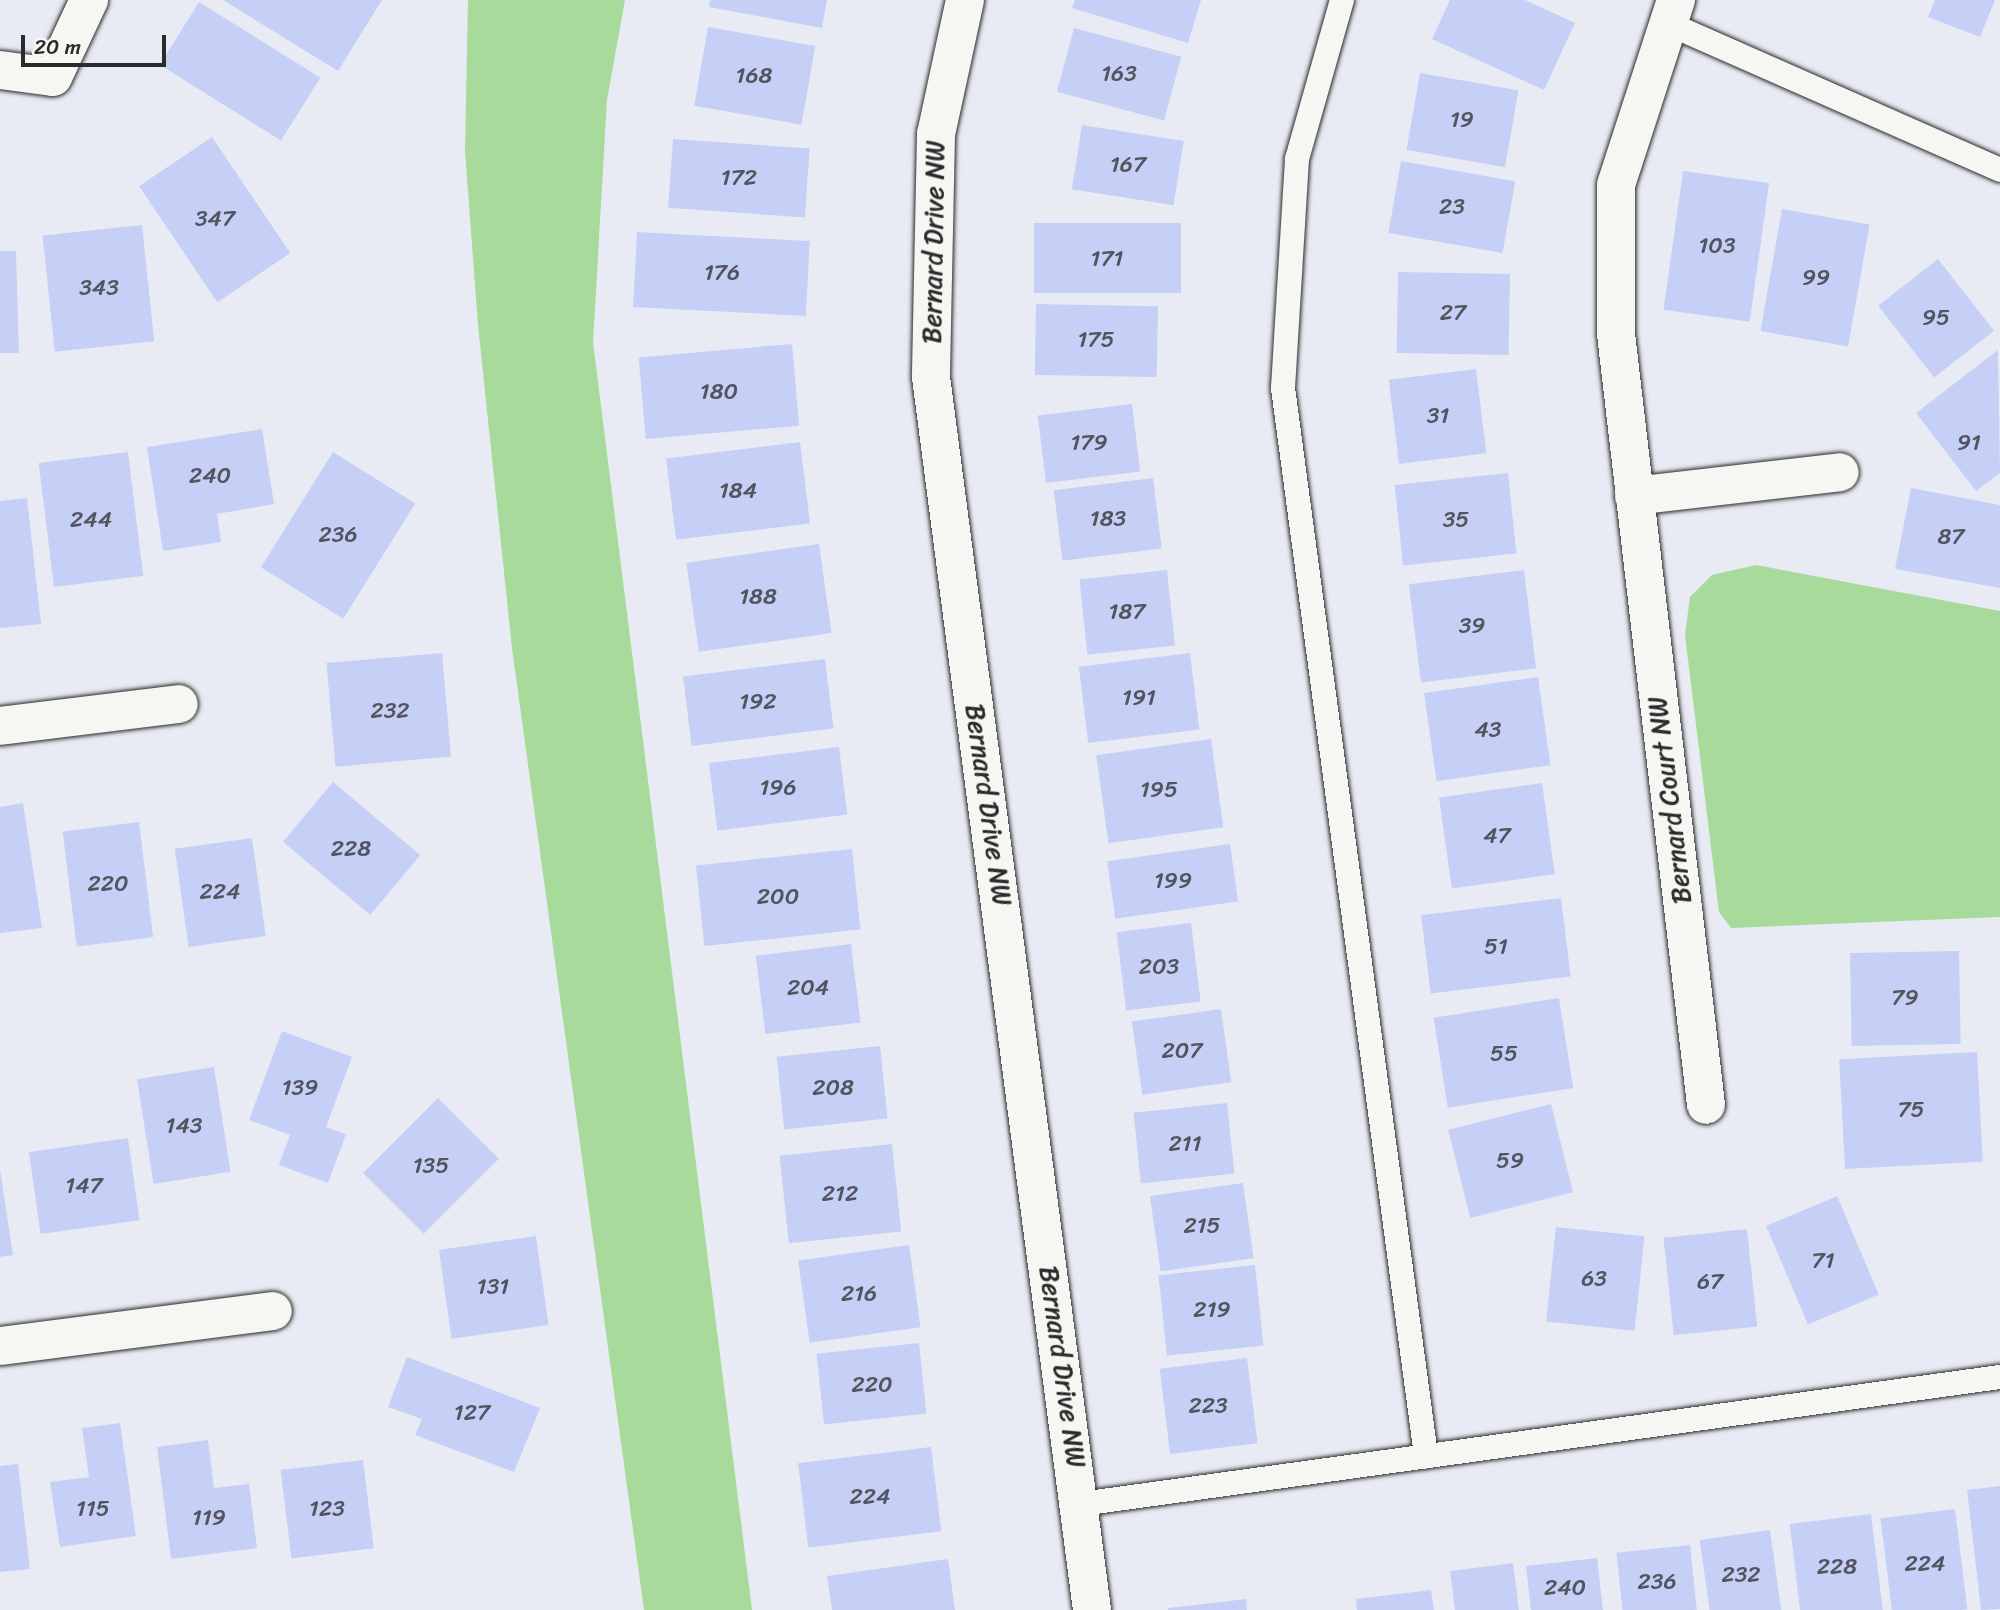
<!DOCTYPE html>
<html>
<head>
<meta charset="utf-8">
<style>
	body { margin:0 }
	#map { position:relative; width:2000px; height:1610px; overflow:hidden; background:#e8ebf4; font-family:Sriracha,sans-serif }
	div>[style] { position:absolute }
	.green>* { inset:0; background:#a7da9b }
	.building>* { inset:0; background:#c6d0f7; transform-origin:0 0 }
	.roads { filter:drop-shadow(0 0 2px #2b2b2b) drop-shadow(0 0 2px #2b2b2b) }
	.lane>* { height:24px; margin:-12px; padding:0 12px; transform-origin:12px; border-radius:12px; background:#f6f6f2 }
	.street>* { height:38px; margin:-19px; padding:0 19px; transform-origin:19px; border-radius:19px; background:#f6f6f2 }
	span { translate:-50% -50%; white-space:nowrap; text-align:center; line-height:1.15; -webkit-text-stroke:7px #f6f6f2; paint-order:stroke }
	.number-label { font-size:23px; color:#52545e }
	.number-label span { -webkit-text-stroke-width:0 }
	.street-label { font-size:26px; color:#2b2b2b }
	.scale { position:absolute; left:21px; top:35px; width:145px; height:32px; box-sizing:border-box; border:4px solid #2b2b2b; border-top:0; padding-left:9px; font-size:21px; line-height:24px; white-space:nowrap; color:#2b2b2b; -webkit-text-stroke:5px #f6f6f2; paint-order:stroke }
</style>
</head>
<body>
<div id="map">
	<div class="green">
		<div style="clip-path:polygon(468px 0,625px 0,607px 100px,593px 342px,752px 1610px,644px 1610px,512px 648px,478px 325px,465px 151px)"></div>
		<div style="clip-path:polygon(1756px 565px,2000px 611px,2000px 917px,1731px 928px,1719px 912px,1685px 635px,1690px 597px,1712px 575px)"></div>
	</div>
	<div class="building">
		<div style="clip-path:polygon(223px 0,382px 0,338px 71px)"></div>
		<div style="clip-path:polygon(710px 0,827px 0,822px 28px,709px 7px)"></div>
		<div style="clip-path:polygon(1075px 0,1201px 0,1188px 43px,1072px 8px)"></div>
		<div style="clip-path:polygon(1450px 0,1525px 0,1575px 23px,1544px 90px,1432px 39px)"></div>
		<div style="clip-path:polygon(1935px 0,1995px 0,1980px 37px,1928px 17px)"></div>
		<div style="left:199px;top:2px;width:143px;height:74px;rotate:32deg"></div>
		<div style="left:708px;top:27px;width:109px;height:80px;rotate:10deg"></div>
		<div style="left:1074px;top:28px;width:111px;height:66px;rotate:15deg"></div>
		<div style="left:1420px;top:73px;width:100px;height:78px;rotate:10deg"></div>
		<div style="left:1082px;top:125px;width:103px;height:65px;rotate:9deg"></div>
		<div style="left:212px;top:137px;width:140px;height:88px;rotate:56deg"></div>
		<div style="left:673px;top:139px;width:137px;height:69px;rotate:4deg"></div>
		<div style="left:1401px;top:161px;width:116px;height:73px;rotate:10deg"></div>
		<div style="left:1683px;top:171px;width:87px;height:140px;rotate:8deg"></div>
		<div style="left:1782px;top:209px;width:89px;height:124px;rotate:10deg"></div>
		<div style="left:1034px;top:223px;width:147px;height:70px"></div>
		<div style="left:142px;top:225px;width:117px;height:100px;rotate:84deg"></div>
		<div style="left:637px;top:232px;width:173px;height:75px;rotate:3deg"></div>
		<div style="clip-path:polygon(0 251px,16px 251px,19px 353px,0 353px)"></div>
		<div style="left:1938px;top:259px;width:91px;height:76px;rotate:52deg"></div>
		<div style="left:1398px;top:272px;width:112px;height:81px;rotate:1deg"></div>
		<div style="left:1036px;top:304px;width:122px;height:71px;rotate:1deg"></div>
		<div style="left:792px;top:344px;width:82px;height:154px;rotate:85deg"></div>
		<div style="clip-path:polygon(1998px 350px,2000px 473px,1976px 491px,1916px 413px)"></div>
		<div style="left:1476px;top:369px;width:85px;height:88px;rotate:83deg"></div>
		<div style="left:1132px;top:404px;width:68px;height:95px;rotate:83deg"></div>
		<div style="clip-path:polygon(262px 429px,274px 504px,217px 514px,221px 542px,163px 551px,147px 447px)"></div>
		<div style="left:800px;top:442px;width:82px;height:135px;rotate:83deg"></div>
		<div style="left:128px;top:452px;width:125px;height:90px;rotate:83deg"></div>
		<div style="left:333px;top:452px;width:97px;height:136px;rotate:32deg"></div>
		<div style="left:1508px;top:473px;width:81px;height:114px;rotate:84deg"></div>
		<div style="left:1153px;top:478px;width:71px;height:100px;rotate:83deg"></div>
		<div style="clip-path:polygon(1911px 488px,2000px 505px,2000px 588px,1895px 569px)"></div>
		<div style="clip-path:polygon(27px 498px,41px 624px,0 628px,0 501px)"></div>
		<div style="left:819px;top:544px;width:90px;height:134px;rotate:82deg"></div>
		<div style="left:1167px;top:570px;width:76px;height:88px;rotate:84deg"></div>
		<div style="left:1524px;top:570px;width:99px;height:116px;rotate:83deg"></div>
		<div style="left:442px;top:653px;width:104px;height:116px;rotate:85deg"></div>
		<div style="left:1190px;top:653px;width:77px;height:112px;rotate:83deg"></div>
		<div style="left:825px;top:659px;width:70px;height:143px;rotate:83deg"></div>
		<div style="left:1538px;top:677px;width:89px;height:115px;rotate:82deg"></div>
		<div style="left:1211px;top:739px;width:89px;height:116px;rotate:82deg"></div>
		<div style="left:839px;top:747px;width:68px;height:131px;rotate:83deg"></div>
		<div style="left:333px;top:782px;width:114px;height:78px;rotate:40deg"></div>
		<div style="left:1542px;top:783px;width:92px;height:104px;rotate:82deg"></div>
		<div style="clip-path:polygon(23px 803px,42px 928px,0 933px,0 807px)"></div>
		<div style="left:139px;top:822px;width:116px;height:77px;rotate:83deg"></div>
		<div style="left:252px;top:838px;width:99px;height:78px;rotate:82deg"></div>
		<div style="left:1230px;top:844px;width:58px;height:124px;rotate:82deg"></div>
		<div style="left:852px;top:849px;width:81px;height:157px;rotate:84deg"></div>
		<div style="left:1561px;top:898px;width:79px;height:141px;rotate:83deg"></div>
		<div style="left:1191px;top:923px;width:79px;height:75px;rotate:83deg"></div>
		<div style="left:851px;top:944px;width:79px;height:96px;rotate:83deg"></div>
		<div style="left:1959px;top:951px;width:93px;height:109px;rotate:89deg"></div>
		<div style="left:1559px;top:998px;width:91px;height:127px;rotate:81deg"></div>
		<div style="left:1221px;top:1009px;width:74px;height:90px;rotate:82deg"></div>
		<div style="clip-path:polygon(282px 1031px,352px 1057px,326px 1127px,346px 1134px,328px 1183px,279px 1165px,290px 1135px,249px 1120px)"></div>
		<div style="left:880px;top:1046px;width:73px;height:104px;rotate:84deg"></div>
		<div style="left:1977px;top:1052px;width:110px;height:138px;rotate:87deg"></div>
		<div style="left:214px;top:1067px;width:106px;height:78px;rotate:81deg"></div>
		<div style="left:438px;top:1098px;width:86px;height:106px;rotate:45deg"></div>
		<div style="left:1227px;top:1103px;width:71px;height:94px;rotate:84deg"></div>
		<div style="left:1551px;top:1104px;width:91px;height:106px;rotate:76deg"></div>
		<div style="left:128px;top:1138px;width:83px;height:100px;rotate:82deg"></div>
		<div style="left:892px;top:1144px;width:88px;height:113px;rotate:84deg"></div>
		<div style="clip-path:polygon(0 1169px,13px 1255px,0 1257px)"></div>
		<div style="left:1243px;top:1183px;width:76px;height:94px;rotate:82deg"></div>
		<div style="left:1837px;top:1196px;width:107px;height:77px;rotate:67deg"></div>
		<div style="left:1556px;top:1227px;width:89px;height:95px;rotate:6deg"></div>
		<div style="left:1747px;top:1229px;width:98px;height:84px;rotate:84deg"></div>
		<div style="left:536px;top:1236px;width:90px;height:98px;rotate:82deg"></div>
		<div style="left:909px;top:1245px;width:83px;height:112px;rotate:82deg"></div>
		<div style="left:1255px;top:1265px;width:81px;height:97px;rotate:84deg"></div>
		<div style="left:919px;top:1343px;width:71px;height:103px;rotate:84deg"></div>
		<div style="clip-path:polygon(407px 1357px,540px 1408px,514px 1472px,415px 1435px,422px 1419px,388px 1407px)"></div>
		<div style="left:1247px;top:1358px;width:86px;height:88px;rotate:83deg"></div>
		<div style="clip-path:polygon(120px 1423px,136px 1536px,60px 1547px,50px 1482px,89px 1477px,82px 1428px)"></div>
		<div style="clip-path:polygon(208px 1440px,214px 1488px,249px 1484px,257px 1548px,171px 1559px,157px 1447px)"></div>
		<div style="left:931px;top:1447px;width:85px;height:134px;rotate:83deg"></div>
		<div style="left:363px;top:1460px;width:89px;height:83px;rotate:83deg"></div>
		<div style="clip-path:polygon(18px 1464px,30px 1569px,0 1572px,0 1466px)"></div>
		<div style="clip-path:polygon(2000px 1486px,2000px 1609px,1981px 1610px,1967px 1490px)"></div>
		<div style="left:1955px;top:1509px;width:101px;height:75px;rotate:83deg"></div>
		<div style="left:1871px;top:1514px;width:97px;height:82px;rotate:83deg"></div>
		<div style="left:1770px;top:1530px;width:81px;height:71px;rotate:82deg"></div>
		<div style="left:1690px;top:1545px;width:65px;height:74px;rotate:84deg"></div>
		<div style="clip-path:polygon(1597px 1558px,1603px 1610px,1531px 1610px,1526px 1566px)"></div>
		<div style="clip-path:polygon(948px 1559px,955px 1610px,832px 1610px,827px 1576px)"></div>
		<div style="clip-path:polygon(1513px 1563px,1519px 1610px,1455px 1610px,1450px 1571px)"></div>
		<div style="clip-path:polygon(1431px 1590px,1434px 1610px,1357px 1610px,1356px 1599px)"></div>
		<div style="clip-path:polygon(1246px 1599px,1247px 1610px,1168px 1610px,1168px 1608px)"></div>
	</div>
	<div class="roads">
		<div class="lane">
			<div style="left:1342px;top:0;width:165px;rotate:105.8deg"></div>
			<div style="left:1297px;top:159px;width:229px;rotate:93.5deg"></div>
			<div style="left:1283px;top:388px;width:1078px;rotate:82.37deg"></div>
			<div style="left:1667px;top:23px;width:364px;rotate:23.8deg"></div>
			<div style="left:1081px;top:1504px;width:928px;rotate:-7.87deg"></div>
		</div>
		<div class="street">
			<div style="left:965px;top:0;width:137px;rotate:102.2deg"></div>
			<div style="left:936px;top:134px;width:243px;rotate:91.2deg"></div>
			<div style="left:931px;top:377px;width:1243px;rotate:82.56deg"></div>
			<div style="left:1676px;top:0;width:194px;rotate:108deg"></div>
			<div style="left:1616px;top:185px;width:149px;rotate:90deg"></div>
			<div style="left:1616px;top:334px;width:776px;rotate:83.34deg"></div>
			<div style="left:0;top:70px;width:53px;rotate:7.5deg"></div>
			<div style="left:53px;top:77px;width:85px;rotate:-64.9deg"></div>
			<div style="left:1634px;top:496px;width:207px;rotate:-6.6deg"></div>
			<div style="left:0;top:726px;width:180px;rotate:-7deg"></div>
			<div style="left:0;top:1346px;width:275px;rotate:-7.3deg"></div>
		</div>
	</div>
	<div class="number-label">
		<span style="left:1119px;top:74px">163</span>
		<span style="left:754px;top:76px">168</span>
		<span style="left:1462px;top:120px">19</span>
		<span style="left:1128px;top:165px">167</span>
		<span style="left:739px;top:178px">172</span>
		<span style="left:1452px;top:207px">23</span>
		<span style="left:215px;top:219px">347</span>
		<span style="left:1717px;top:246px">103</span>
		<span style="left:1107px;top:259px">171</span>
		<span style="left:722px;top:273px">176</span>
		<span style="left:1816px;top:278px">99</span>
		<span style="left:99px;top:288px">343</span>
		<span style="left:1453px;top:313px">27</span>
		<span style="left:1936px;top:318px">95</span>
		<span style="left:1096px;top:340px">175</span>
		<span style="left:719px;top:392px">180</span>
		<span style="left:1438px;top:416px">31</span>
		<span style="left:1089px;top:443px">179</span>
		<span style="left:1969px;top:443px">91</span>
		<span style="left:210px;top:476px">240</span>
		<span style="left:738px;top:491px">184</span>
		<span style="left:1108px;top:519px">183</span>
		<span style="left:91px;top:520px">244</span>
		<span style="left:1456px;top:520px">35</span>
		<span style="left:338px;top:535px">236</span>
		<span style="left:1951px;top:537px">87</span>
		<span style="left:758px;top:597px">188</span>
		<span style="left:1127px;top:612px">187</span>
		<span style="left:1472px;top:626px">39</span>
		<span style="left:1139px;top:698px">191</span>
		<span style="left:758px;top:702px">192</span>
		<span style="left:390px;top:711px">232</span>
		<span style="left:1488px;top:730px">43</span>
		<span style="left:778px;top:788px">196</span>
		<span style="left:1159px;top:790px">195</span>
		<span style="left:1497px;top:836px">47</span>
		<span style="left:351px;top:849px">228</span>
		<span style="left:1173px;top:881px">199</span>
		<span style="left:108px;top:884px">220</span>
		<span style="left:220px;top:892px">224</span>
		<span style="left:778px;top:897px">200</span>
		<span style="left:1496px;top:947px">51</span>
		<span style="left:1159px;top:967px">203</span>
		<span style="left:808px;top:988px">204</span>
		<span style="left:1905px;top:998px">79</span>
		<span style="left:1182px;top:1051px">207</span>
		<span style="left:1504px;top:1054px">55</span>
		<span style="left:300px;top:1088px">139</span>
		<span style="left:833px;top:1088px">208</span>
		<span style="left:1911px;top:1110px">75</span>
		<span style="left:184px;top:1126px">143</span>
		<span style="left:1185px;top:1144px">211</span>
		<span style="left:1510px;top:1161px">59</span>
		<span style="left:431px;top:1166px">135</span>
		<span style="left:84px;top:1186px">147</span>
		<span style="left:840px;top:1194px">212</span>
		<span style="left:1202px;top:1226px">215</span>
		<span style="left:1823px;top:1261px">71</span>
		<span style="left:1594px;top:1279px">63</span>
		<span style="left:1710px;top:1282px">67</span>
		<span style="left:493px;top:1287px">131</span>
		<span style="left:859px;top:1294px">216</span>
		<span style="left:1212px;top:1310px">219</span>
		<span style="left:872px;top:1385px">220</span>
		<span style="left:1208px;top:1406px">223</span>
		<span style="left:472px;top:1413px">127</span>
		<span style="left:870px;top:1497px">224</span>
		<span style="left:93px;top:1509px">115</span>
		<span style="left:327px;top:1509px">123</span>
		<span style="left:209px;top:1518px">119</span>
		<span style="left:1925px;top:1564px">224</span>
		<span style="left:1837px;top:1567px">228</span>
		<span style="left:1741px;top:1575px">232</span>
		<span style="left:1657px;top:1582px">236</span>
		<span style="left:1565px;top:1588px">240</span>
	</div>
	<div class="street-label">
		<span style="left:934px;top:242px;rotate:-89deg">Bernard Drive NW</span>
		<span style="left:1670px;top:800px;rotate:-97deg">Bernard Court NW</span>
		<span style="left:988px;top:805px;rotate:82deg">Bernard Drive NW</span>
		<span style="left:1062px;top:1367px;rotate:82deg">Bernard Drive NW</span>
	</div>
	<div class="scale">20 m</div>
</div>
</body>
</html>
